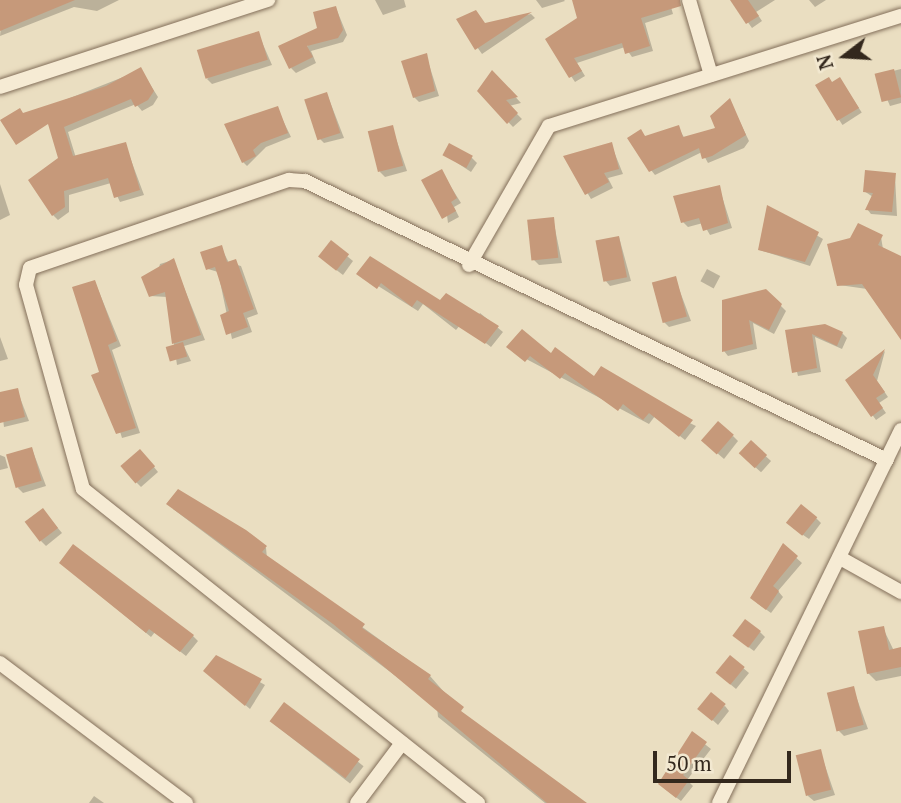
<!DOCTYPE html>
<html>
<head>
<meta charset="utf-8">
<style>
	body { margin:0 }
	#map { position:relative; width:901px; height:803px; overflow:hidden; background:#eadec1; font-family:"PT Serif",serif }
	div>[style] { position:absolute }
	.shadow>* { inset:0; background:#0003; transform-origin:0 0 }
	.building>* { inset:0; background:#c6997a; transform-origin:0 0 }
	.roads { filter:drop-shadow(0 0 2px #836f5a) drop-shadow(0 0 2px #836f5a) }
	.minor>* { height:14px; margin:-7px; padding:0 7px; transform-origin:7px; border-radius:7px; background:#f6ebd4 }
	span { translate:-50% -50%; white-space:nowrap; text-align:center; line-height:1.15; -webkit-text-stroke:5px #f2e8d0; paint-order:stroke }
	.north { position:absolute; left:810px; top:21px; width:70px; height:70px; -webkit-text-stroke:5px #f2e8d0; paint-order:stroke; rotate:253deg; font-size:19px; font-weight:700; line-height:28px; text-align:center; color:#33281d }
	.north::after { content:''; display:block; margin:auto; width:24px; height:32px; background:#33281d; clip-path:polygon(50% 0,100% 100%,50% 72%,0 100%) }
	.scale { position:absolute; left:653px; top:751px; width:138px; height:32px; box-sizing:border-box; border:4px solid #33281d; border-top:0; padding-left:9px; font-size:21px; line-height:24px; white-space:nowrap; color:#33281d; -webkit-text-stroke:5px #f2e8d0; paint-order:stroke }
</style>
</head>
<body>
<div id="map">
	<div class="shadow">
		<div style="clip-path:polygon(4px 0,119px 0,97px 11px,74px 7px,0 36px)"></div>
		<div style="clip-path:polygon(375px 0,404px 0,406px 7px,383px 15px)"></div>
		<div style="clip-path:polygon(536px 0,564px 0,565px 1px,542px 8px)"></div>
		<div style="clip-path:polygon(574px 0,669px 0,673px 14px,645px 23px,653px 51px,632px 57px,625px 47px,577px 63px,585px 76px,575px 82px,547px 40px,579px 19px)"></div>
		<div style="clip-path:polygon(732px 0,775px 0,756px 12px,762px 21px,752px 28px)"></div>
		<div style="clip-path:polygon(809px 0,826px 0,815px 7px)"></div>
		<div style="clip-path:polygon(336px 8px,347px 35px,343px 42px,311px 51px,316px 63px,296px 73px,291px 68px)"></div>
		<div style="clip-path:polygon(531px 14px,535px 18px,482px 54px,458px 20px,486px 24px)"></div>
		<div style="clip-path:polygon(258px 33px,272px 65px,212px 84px,207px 79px)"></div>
		<div style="clip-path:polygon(426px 55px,439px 96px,419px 102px,414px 97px)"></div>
		<div style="clip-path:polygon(901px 69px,901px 103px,890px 106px,877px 75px)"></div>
		<div style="clip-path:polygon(141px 70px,158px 97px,153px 105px,142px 111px,136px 104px,68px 132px,76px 158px,125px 144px,144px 195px,120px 202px,111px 183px,69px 195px,69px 212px,58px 220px,53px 215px,60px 159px,49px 123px,37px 111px)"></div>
		<div style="clip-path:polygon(493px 73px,521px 103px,509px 106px,522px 119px,513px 127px,479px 91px)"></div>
		<div style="left:840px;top:79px;width:40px;height:23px;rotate:57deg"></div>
		<div style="clip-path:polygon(327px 94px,344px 138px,324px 143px,319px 138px)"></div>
		<div style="clip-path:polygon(730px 101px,749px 141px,744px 148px,708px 163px,702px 152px,655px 175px,651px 170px,641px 131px,646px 138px,678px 127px,685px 139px,717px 130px)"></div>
		<div style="clip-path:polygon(277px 108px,291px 137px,266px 147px,247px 166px,243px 162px)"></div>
		<div style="clip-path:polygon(392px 127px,407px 171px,385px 177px,380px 172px)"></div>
		<div style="clip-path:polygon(611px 144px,623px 174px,608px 178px,613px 188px,591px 199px,566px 157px)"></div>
		<div style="clip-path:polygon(444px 154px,472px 158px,477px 163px,471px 172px)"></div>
		<div style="clip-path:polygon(441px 171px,461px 203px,454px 207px,459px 217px,448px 223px)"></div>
		<div style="clip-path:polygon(895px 175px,897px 216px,871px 214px,867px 209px,873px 197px,864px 191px)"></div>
		<div style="clip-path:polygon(0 184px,10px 215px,0 220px)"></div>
		<div style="clip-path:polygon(719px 187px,732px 228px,710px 235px,703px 223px,688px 227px,683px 222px)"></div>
		<div style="clip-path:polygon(768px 207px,823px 239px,810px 266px,760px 250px)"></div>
		<div style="clip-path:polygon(553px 219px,562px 263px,539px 265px,534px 260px)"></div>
		<div style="clip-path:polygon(619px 237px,631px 281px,610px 286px,605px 280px)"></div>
		<div style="clip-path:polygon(881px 237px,883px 249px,901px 258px,901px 337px,867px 289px,839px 285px)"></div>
		<div style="clip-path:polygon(331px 243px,353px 261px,343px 275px,326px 262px)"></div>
		<div style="clip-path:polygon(221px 247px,229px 263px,241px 266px,258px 314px,247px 318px,252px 332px,232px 339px,218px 272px,208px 269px)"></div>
		<div style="clip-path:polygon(173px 260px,205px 340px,184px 346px,191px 361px,177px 365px,167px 297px,150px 296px,160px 264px)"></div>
		<div style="left:707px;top:269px;width:15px;height:14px;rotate:28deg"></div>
		<div style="clip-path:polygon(359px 274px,476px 319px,480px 313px,503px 332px,491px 347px,461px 324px,456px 330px,423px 304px,418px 311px)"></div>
		<div style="clip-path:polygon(675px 278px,691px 321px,669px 327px,664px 322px)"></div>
		<div style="clip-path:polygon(95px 282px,121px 346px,112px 350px,140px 433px,122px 438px,102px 373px)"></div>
		<div style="clip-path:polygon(765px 290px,786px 311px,774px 334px,753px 323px,757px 349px,728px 356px,724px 351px)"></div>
		<div style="clip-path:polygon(787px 332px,842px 333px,847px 338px,842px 349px,815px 337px,821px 372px,798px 376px)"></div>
		<div style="clip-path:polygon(0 337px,8px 359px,0 361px)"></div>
		<div style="clip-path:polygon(885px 351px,877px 381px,888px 397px,879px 403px,886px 413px,876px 420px,848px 381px)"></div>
		<div style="clip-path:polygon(513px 352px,551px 356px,696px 426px,685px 440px,655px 416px,649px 424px)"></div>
		<div style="clip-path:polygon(17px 390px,29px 421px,4px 427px,0 394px)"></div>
		<div style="clip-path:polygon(733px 436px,738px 441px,724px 459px,709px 446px)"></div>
		<div style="left:751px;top:443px;width:27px;height:15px;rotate:42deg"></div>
		<div style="clip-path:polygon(32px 449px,46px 486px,23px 493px,18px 488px)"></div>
		<div style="clip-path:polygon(0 455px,5px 457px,8px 468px,0 470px)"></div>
		<div style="clip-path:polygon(145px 456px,158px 472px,141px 487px,136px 482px)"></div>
		<div style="clip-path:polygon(178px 492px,266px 548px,267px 558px,430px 676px,466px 717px,584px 803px,545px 803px,438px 717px,437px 707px,173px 509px)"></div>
		<div style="clip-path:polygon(48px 516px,62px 533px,46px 546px,41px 541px)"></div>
		<div style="clip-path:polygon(816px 518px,821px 523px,809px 539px,793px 528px)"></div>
		<div style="clip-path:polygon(783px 546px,802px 563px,778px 591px,783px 597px,771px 613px,757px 603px)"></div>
		<div style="clip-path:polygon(67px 568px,193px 636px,198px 641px,186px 656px,155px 632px,151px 637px)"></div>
		<div style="clip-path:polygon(883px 628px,894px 651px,901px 649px,901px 676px,876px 681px,868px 673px)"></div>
		<div style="clip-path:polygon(760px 632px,765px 637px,754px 651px,739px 640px)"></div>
		<div style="clip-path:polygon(216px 657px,265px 685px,250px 709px,210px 675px)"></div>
		<div style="clip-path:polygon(730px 657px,749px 673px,736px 689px,723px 678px)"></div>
		<div style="clip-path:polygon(853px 688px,868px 729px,844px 736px,839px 731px)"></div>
		<div style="left:284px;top:704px;width:101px;height:22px;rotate:38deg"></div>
		<div style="clip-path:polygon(725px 706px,729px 711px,718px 725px,705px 713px)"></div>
		<div style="clip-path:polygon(692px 734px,711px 749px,687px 780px,693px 786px,681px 801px,665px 789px)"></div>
		<div style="clip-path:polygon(820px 751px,835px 795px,814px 801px,808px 796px)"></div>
		<div style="clip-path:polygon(94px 796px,104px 803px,89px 803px)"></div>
	</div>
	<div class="building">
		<div style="clip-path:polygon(0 0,75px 0,0 31px)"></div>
		<div style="clip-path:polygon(572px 0,680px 0,681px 6px,641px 18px,650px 46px,625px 54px,622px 43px,574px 58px,582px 71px,569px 78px,545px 39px,577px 18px)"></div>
		<div style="clip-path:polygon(730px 0,748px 0,759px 16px,746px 24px)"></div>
		<div style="clip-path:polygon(336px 6px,343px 30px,338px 38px,307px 46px,313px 57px,289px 69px,278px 46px,317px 28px,313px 12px)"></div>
		<div style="clip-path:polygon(476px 10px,485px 23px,532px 12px,475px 50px,456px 19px)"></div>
		<div style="left:259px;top:31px;width:30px;height:65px;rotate:73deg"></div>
		<div style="clip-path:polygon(427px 53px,435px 91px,413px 98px,401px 61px)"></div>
		<div style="clip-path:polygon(141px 67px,154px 91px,148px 100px,135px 107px,131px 99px,64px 127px,73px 156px,126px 142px,140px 190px,114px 198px,108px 178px,64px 191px,65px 207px,52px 216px,28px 180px,58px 158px,48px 124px,16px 145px,0 120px,20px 108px,23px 113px,106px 86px)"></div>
		<div style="left:894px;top:69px;width:29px;height:20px;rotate:76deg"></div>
		<div style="clip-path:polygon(492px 70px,518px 97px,506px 100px,518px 113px,507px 124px,477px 91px)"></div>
		<div style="clip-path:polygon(829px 77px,832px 82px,840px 77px,859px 108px,837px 121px,815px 85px)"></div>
		<div style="left:327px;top:92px;width:43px;height:24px;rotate:72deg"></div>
		<div style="clip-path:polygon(730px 98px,746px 135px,712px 156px,702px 159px,699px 148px,649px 172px,627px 138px,641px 129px,645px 136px,679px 125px,683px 137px,715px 128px,710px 116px)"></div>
		<div style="clip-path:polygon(278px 106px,288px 133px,261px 143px,253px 150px,256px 156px,242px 163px,224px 124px)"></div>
		<div style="left:393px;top:125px;width:42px;height:26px;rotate:76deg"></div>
		<div style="clip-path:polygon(612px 142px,619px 169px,604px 173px,609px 182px,585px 195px,563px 156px)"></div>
		<div style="left:449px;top:143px;width:27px;height:14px;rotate:28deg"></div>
		<div style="clip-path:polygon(442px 169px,457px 198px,451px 202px,456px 211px,442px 219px,421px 180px)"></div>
		<div style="clip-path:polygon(865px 170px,896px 173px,892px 212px,865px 210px,873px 193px,863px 192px)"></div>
		<div style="clip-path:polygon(720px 185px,728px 223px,703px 231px,699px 218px,681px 223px,673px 196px)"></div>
		<div style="clip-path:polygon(767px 205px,819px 232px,805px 262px,758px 250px)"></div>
		<div style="left:554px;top:217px;width:41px;height:27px;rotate:84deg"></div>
		<div style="clip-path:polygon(858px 223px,883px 235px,878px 245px,901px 256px,901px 340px,862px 284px,837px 286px,827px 244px,850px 238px)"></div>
		<div style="left:619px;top:236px;width:42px;height:24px;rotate:79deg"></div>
		<div style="left:331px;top:240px;width:23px;height:21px;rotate:38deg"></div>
		<div style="clip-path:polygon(222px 245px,227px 262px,236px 259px,254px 309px,243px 313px,248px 327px,226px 335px,220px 315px,229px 311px,215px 267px,206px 270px,200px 252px)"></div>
		<div style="clip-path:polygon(370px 256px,440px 300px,446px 293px,499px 326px,485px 344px,417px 300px,412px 307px,381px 283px,377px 289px,356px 274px)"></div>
		<div style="clip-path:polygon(174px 258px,201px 335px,172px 344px,165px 292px,149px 297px,141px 277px)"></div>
		<div style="left:676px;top:276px;width:42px;height:25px;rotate:75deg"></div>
		<div style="clip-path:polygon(95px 280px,117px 341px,108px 345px,136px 428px,116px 434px,91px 375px,99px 372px,72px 287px)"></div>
		<div style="clip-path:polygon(766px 289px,782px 304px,769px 330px,749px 320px,753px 344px,722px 352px,722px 300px)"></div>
		<div style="clip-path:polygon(825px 324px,843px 332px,837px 346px,812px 334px,817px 368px,792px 373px,785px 330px)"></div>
		<div style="clip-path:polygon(522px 329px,551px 353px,555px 347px,594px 376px,601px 366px,693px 420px,679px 437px,649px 413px,643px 420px,623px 404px,618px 411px,565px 373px,560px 379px,530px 356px,525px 362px,506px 347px)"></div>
		<div style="left:183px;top:342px;width:15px;height:18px;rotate:74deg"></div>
		<div style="clip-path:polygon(885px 349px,873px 375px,885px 392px,876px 398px,883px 408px,871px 417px,845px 380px)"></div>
		<div style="clip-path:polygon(18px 388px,25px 417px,0 423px,0 392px)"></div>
		<div style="left:718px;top:421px;width:21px;height:26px;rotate:41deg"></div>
		<div style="left:751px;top:440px;width:22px;height:18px;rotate:43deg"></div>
		<div style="left:32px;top:447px;width:35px;height:27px;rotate:74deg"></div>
		<div style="left:140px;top:449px;width:23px;height:26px;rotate:49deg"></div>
		<div style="clip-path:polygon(178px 489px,246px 530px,267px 546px,262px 552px,365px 624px,362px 628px,431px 675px,428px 679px,464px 707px,461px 711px,587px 803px,547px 803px,333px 624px,166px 504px)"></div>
		<div style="left:801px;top:504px;width:21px;height:24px;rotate:39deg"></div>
		<div style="left:43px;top:508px;width:25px;height:23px;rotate:53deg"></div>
		<div style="clip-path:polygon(783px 543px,798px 556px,773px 586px,779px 591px,766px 610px,750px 598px)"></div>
		<div style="clip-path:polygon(73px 544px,194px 635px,180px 652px,149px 629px,146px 633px,59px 563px)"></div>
		<div style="left:745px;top:619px;width:20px;height:21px;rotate:37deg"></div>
		<div style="clip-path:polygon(884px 626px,889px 650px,901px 647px,901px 667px,867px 674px,858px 631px)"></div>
		<div style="clip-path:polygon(216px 655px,262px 679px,245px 706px,203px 671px)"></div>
		<div style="left:730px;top:655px;width:19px;height:23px;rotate:39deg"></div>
		<div style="left:854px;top:686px;width:40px;height:28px;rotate:76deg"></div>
		<div style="left:711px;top:692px;width:19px;height:22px;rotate:39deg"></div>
		<div style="left:284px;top:702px;width:95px;height:24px;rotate:37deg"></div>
		<div style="clip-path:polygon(692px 731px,707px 742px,683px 775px,689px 780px,676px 798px,658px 784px)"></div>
		<div style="left:821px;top:749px;width:42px;height:26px;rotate:76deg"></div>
	</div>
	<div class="roads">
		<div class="minor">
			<div style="left:689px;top:0;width:78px;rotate:73.7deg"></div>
			<div style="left:0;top:87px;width:282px;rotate:-18deg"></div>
			<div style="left:469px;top:265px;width:160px;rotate:-60.1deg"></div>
			<div style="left:549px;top:126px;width:369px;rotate:-17.4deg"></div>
			<div style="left:842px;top:559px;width:68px;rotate:29.2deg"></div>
			<div style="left:0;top:663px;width:233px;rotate:37deg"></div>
			<div style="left:357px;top:803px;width:75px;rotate:-53.1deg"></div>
			<div style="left:478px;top:803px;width:505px;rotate:-141.52deg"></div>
			<div style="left:83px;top:489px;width:212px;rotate:-105.6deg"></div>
			<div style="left:26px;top:285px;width:17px;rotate:-77deg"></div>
			<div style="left:30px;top:268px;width:274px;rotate:-18.8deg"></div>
			<div style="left:289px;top:180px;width:16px;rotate:4deg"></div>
			<div style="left:305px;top:181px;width:645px;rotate:25.61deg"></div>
			<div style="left:719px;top:803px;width:415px;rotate:-64deg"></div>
		</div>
	</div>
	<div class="north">N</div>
	<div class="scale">50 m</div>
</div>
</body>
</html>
